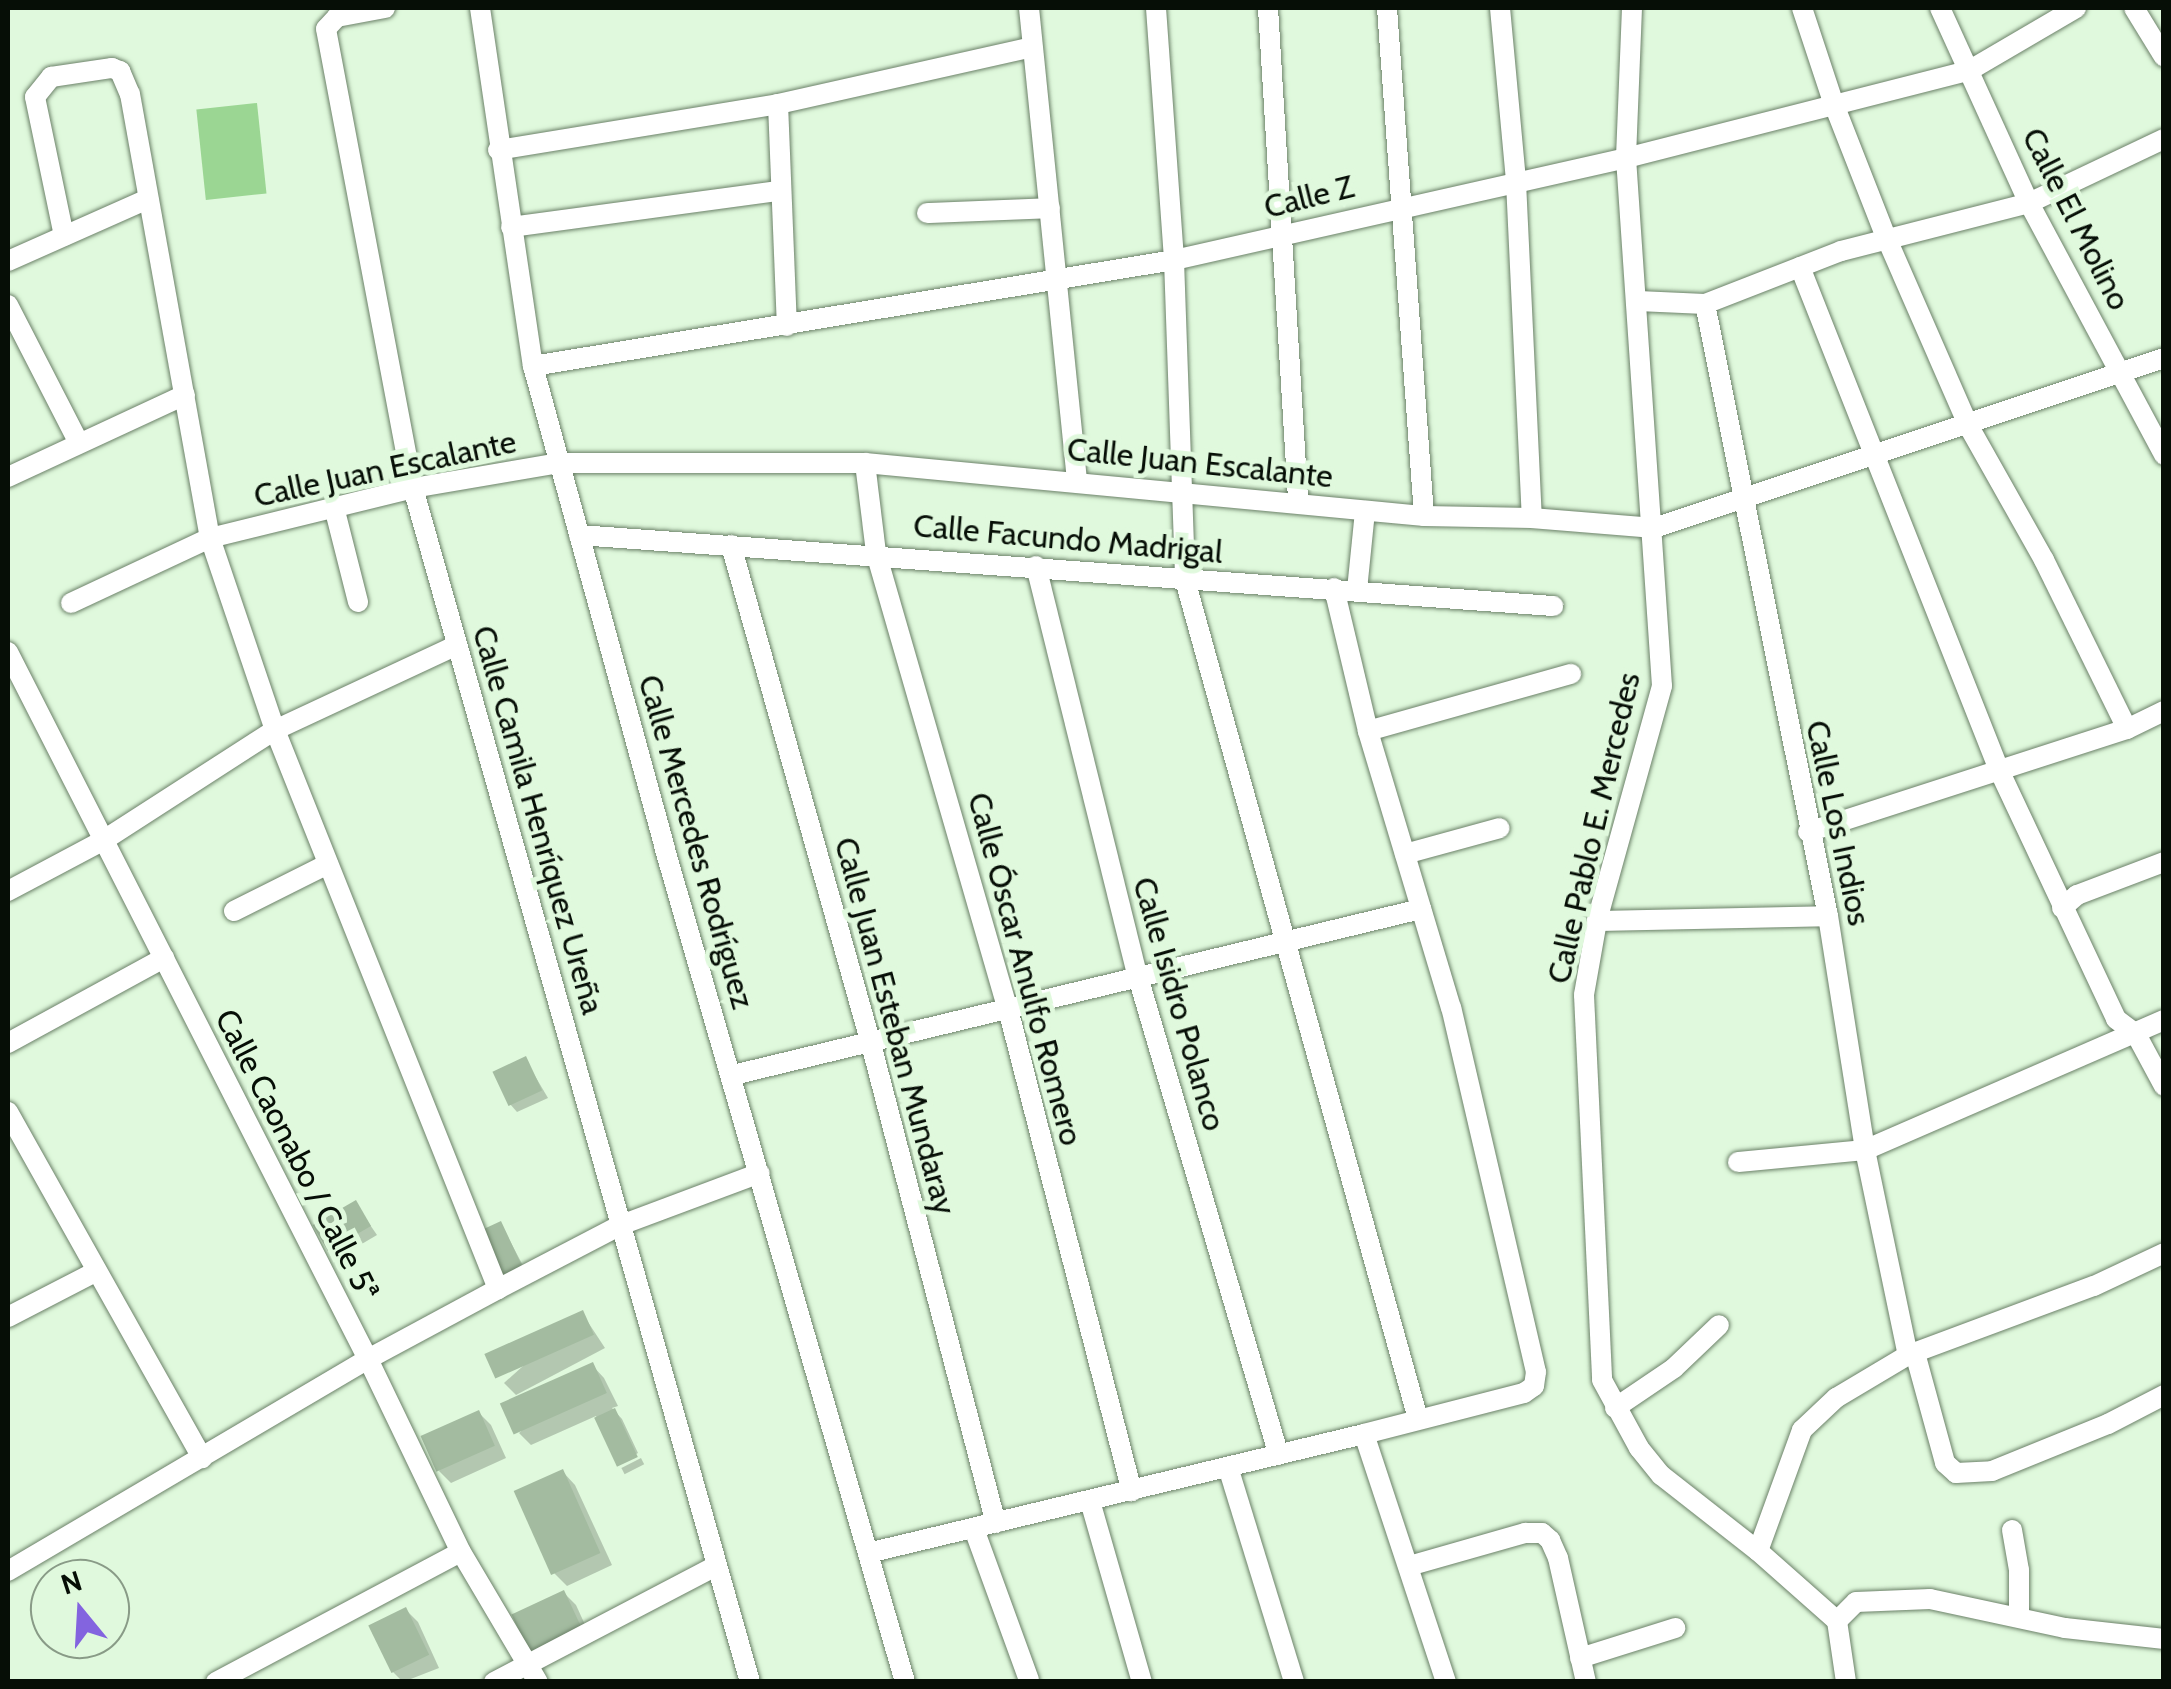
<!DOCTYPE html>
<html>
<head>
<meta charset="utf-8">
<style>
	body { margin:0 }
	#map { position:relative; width:2171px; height:1689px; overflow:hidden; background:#e0f9dd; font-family:Cabin,sans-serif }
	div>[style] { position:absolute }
	.green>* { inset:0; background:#9bd693; transform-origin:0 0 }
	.shadow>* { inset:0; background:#0003; transform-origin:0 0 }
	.building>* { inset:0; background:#a3bba0; transform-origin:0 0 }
	.roads { filter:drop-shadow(0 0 2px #6b8168) drop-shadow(0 0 2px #6b8168) }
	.minor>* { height:20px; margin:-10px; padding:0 10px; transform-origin:10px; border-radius:10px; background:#fff }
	span { translate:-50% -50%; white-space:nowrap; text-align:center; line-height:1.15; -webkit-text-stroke:10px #e0f9dd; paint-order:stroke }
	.street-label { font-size:32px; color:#060e06 }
	.frame { position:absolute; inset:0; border:10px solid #060e06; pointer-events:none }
	.north { position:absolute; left:30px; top:1559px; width:100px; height:100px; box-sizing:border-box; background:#e0f9dd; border:2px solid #899b87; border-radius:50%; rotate:342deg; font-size:28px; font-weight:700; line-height:40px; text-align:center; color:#060e06 }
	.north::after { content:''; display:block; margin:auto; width:35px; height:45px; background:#8364df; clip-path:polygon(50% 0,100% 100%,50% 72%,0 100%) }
</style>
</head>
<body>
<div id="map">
	<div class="green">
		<div style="left:257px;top:103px;width:91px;height:61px;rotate:84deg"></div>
	</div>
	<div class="shadow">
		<div style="clip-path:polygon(525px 1059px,548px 1098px,517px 1112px,510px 1104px)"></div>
		<div style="clip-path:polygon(355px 1203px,377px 1235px,338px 1258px,331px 1250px)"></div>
		<div style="clip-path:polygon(501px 1224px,528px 1275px,509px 1284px)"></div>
		<div style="clip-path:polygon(582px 1313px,605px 1348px,516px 1395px,504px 1383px)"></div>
		<div style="clip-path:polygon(592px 1365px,604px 1378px,618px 1406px,612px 1408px,622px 1419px,638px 1453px,618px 1464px,596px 1416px,531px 1445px,519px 1433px)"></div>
		<div style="clip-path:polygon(479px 1413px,491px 1425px,506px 1458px,451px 1483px,439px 1471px)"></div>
		<div style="left:641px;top:1458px;width:7px;height:22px;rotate:63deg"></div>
		<div style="clip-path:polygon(563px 1472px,575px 1485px,612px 1565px,567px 1586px,554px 1573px)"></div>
		<div style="clip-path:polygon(564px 1593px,576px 1605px,592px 1640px,543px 1662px,531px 1650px)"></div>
		<div style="clip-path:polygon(406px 1610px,418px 1622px,439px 1668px,403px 1682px,392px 1671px)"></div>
	</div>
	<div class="building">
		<div style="left:526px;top:1056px;width:38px;height:37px;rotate:65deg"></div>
		<div style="left:356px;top:1200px;width:30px;height:50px;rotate:60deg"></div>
		<div style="left:501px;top:1221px;width:51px;height:25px;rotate:65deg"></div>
		<div style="left:583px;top:1310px;width:27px;height:108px;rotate:66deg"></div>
		<div style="left:593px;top:1362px;width:34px;height:102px;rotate:66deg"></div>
		<div style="left:615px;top:1408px;width:54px;height:23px;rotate:65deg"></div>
		<div style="left:479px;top:1410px;width:39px;height:64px;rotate:66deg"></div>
		<div style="left:563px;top:1469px;width:92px;height:54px;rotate:66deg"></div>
		<div style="left:564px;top:1590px;width:41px;height:58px;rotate:65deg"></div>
		<div style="left:406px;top:1607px;width:53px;height:42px;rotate:64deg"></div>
	</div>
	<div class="roads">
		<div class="minor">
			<div style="left:385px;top:8px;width:49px;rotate:169.4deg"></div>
			<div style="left:337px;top:17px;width:16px;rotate:133deg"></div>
			<div style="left:326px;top:29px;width:467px;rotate:79.3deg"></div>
			<div style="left:413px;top:488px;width:1241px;rotate:74.24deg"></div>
			<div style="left:480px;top:8px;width:362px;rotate:81.6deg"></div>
			<div style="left:533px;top:366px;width:498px;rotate:74.7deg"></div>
			<div style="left:664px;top:846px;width:870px;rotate:73.92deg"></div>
			<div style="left:1029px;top:8px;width:476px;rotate:84.2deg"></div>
			<div style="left:1156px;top:8px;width:253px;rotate:85.9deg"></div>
			<div style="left:1174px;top:260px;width:320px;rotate:88deg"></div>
			<div style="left:1185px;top:580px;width:871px;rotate:74.48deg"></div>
			<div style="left:1268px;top:8px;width:495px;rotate:86.5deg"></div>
			<div style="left:1387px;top:8px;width:509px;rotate:85.83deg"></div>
			<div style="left:1500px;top:8px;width:175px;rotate:84.7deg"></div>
			<div style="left:1516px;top:182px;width:336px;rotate:87.3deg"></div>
			<div style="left:1632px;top:8px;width:150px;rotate:92.3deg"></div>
			<div style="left:1626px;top:158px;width:529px;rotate:86.1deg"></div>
			<div style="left:1662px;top:686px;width:244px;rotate:105.5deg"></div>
			<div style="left:1597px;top:921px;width:75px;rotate:100deg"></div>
			<div style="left:1584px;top:995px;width:385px;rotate:87.3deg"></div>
			<div style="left:1602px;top:1380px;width:77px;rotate:61.4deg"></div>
			<div style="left:1639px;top:1448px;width:35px;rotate:51deg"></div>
			<div style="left:1661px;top:1475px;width:123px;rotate:38.1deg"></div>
			<div style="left:1758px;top:1551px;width:106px;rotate:41.5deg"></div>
			<div style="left:1837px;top:1621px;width:62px;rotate:81.6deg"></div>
			<div style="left:1802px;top:8px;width:99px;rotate:71.7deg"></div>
			<div style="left:1833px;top:102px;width:145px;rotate:68.6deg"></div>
			<div style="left:1886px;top:237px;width:205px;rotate:66.4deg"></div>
			<div style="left:1968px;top:425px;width:155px;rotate:60.6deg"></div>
			<div style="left:2044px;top:560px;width:188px;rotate:63.8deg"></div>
			<div style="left:1940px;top:8px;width:214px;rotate:65.5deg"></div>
			<div style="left:2029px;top:203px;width:286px;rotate:61.8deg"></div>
			<div style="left:2134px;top:8px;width:57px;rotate:58.5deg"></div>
			<div style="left:778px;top:104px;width:222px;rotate:87.7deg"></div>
			<div style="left:498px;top:150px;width:284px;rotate:-9.3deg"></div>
			<div style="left:778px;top:104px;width:260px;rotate:-12.6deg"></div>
			<div style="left:927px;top:213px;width:123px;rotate:-2.3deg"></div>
			<div style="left:511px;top:227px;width:270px;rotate:-7.7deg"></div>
			<div style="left:64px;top:236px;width:142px;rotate:-101.8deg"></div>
			<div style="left:35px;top:97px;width:26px;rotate:-51deg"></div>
			<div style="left:51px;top:77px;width:62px;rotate:-8.4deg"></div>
			<div style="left:112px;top:68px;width:9px;rotate:21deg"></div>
			<div style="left:120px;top:71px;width:25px;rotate:67deg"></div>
			<div style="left:130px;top:94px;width:451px;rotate:79.8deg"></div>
			<div style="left:210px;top:538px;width:203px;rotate:71.3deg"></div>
			<div style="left:275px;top:730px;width:602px;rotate:68.25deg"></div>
			<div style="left:8px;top:261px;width:153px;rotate:-23.9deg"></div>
			<div style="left:1800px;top:267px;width:541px;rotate:68.41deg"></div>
			<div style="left:1999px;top:770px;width:275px;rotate:64.8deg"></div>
			<div style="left:2116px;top:1019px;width:25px;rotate:37deg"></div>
			<div style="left:2136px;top:1034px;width:59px;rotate:61.7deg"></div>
			<div style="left:1638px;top:301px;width:67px;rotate:2.6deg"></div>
			<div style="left:1705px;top:304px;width:146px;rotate:-21.3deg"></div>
			<div style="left:1841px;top:251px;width:194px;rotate:-14.3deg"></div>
			<div style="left:2029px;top:203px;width:149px;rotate:-25.4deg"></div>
			<div style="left:1705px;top:304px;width:624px;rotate:78.64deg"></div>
			<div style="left:1828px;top:916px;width:237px;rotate:81deg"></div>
			<div style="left:1865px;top:1150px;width:209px;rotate:78.2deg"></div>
			<div style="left:8px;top:305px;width:153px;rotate:62.8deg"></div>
			<div style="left:533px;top:366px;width:650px;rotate:-9.39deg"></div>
			<div style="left:1174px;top:260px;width:463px;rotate:-12.7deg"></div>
			<div style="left:1626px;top:158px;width:355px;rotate:-14.3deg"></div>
			<div style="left:1970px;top:70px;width:123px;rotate:-30.3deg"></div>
			<div style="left:865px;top:463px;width:91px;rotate:83deg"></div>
			<div style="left:876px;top:553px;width:475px;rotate:73.9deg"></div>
			<div style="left:1008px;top:1009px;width:498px;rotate:75.6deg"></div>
			<div style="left:8px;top:477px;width:195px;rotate:-24.9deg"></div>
			<div style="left:334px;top:507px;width:98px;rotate:75.8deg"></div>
			<div style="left:579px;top:535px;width:977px;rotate:4.17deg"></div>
			<div style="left:731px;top:545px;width:518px;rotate:74.33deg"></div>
			<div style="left:871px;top:1044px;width:495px;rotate:75.4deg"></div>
			<div style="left:1036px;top:566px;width:423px;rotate:76.1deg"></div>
			<div style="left:1138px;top:977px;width:498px;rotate:73.6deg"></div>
			<div style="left:1357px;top:590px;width:79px;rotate:-84.2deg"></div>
			<div style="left:71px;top:603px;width:153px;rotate:-25.1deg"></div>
			<div style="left:210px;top:538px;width:209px;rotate:-13.8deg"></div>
			<div style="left:413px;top:488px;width:149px;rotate:-9.7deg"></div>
			<div style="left:560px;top:463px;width:305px"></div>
			<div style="left:865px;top:463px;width:562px;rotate:5.42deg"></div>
			<div style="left:1424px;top:516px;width:108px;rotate:1.1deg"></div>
			<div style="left:1532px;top:518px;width:122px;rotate:4.7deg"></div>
			<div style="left:1654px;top:528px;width:538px;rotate:-18.43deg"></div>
			<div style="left:8px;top:652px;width:793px;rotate:63.02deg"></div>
			<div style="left:368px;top:1359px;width:214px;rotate:64.3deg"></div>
			<div style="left:461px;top:1552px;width:151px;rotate:59.4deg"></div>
			<div style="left:1368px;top:731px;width:211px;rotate:-15.7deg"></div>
			<div style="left:1808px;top:832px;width:335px;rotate:-17.9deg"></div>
			<div style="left:2127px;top:729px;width:41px;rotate:-25.9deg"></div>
			<div style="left:1405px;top:854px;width:98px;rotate:-15.3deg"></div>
			<div style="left:8px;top:891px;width:109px;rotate:-28deg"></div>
			<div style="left:104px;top:840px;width:203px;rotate:-32.8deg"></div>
			<div style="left:275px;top:730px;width:201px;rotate:-25deg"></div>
			<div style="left:2062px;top:908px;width:20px;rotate:-41deg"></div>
			<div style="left:2077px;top:895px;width:93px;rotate:-20.8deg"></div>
			<div style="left:234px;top:911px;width:105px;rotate:-26.6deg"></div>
			<div style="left:1597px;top:921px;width:231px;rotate:-1.2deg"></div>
			<div style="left:8px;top:1043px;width:178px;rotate:-28.6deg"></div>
			<div style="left:733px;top:1075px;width:708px;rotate:-13.57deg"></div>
			<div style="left:8px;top:1112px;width:397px;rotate:60.7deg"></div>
			<div style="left:1738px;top:1162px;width:128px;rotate:-5.4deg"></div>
			<div style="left:1865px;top:1150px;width:326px;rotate:-23.5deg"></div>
			<div style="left:8px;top:1317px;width:100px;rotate:-27.3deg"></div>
			<div style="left:1915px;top:1353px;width:114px;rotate:74.7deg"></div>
			<div style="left:1945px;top:1463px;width:15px;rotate:42deg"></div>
			<div style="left:1956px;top:1473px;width:36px;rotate:-3deg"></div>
			<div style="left:1992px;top:1471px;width:125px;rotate:-22.1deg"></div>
			<div style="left:2108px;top:1424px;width:63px;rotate:-27.4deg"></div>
			<div style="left:1615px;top:1408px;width:71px;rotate:-34.1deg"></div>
			<div style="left:1674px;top:1368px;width:62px;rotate:-43.7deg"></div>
			<div style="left:1364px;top:1434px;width:261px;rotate:71.7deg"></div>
			<div style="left:1228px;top:1467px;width:225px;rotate:72.9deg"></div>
			<div style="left:1090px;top:1501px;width:188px;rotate:74deg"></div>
			<div style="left:974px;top:1529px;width:161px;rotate:70deg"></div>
			<div style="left:2012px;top:1530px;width:41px;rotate:80.1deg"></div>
			<div style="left:2019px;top:1570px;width:47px;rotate:90deg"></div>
			<div style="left:1758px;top:1551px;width:129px;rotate:-70deg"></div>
			<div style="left:1802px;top:1430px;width:47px;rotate:-43.3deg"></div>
			<div style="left:1836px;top:1398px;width:84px;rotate:-30.8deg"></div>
			<div style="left:1908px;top:1355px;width:198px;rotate:-20.4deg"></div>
			<div style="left:2094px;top:1286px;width:77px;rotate:-25.2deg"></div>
			<div style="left:868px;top:1553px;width:510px;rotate:-13.49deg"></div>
			<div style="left:1364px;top:1434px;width:165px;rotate:-14.4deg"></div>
			<div style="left:1524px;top:1393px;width:12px;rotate:-35deg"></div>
			<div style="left:1534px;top:1386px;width:14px;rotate:-82deg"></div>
			<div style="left:1536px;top:1372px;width:374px;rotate:-103.1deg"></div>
			<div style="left:1451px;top:1008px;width:289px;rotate:-106.7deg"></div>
			<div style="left:1368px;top:731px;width:147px;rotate:-103.4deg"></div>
			<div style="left:1409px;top:1566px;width:121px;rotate:-15.9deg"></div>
			<div style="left:1525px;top:1533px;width:17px"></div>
			<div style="left:1542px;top:1533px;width:11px;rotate:41deg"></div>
			<div style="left:1550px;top:1540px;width:20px;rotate:66deg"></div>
			<div style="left:1558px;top:1558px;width:127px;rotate:77.3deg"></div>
			<div style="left:8px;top:1571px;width:418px;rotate:-30.5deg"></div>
			<div style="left:368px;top:1359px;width:148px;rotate:-28.3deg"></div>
			<div style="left:498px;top:1289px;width:139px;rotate:-27.5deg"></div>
			<div style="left:621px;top:1225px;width:148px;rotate:-20.5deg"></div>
			<div style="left:1837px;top:1621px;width:27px;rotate:-45deg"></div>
			<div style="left:1856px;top:1602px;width:74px;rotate:-2.3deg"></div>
			<div style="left:1930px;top:1599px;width:138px;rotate:12.1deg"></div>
			<div style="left:2065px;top:1628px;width:100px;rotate:6.3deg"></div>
			<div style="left:1580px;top:1658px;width:100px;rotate:-17.5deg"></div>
			<div style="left:216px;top:1682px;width:277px;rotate:-28deg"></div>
			<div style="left:494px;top:1682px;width:250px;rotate:-27.6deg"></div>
		</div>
	</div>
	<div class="street-label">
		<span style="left:1309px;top:197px;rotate:-14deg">Calle Z</span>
		<span style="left:2076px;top:219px;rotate:63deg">Calle El Molino</span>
		<span style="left:1200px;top:463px;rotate:6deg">Calle Juan Escalante</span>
		<span style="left:385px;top:469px;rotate:-12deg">Calle Juan Escalante</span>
		<span style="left:1068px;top:539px;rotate:5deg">Calle Facundo Madrigal</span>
		<span style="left:538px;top:820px;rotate:74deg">Calle Camila Henríquez Ureña</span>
		<span style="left:1838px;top:823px;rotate:78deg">Calle Los Indios</span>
		<span style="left:1594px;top:828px;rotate:-77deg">Calle Pablo E. Mercedes</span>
		<span style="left:696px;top:842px;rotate:74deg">Calle Mercedes Rodríguez</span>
		<span style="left:1025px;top:969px;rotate:75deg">Calle Óscar Anulfo Romero</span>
		<span style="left:1179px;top:1004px;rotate:74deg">Calle Isidro Polanco</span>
		<span style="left:895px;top:1026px;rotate:75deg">Calle Juan Esteban Mundaray</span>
		<span style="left:297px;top:1155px;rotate:63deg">Calle Caonabo / Calle 5ª</span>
	</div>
	<div class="frame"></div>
	<div class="north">N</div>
</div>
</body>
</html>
